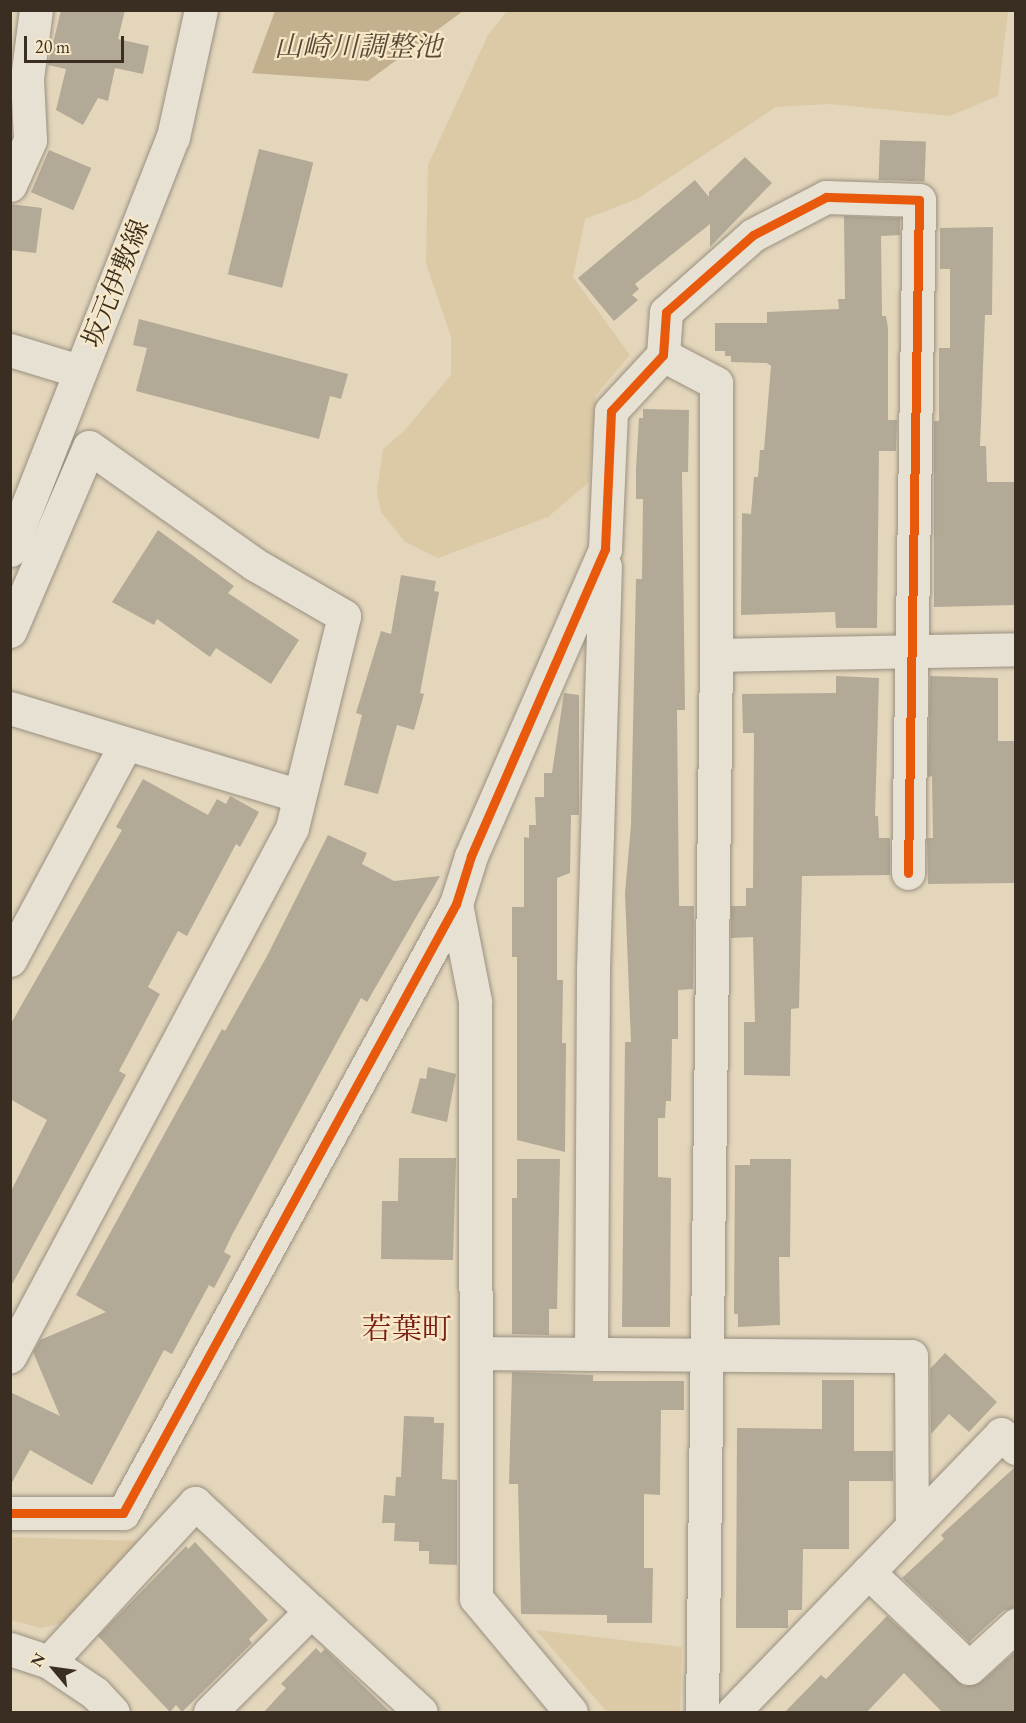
<!DOCTYPE html>
<html>
<head>
<meta charset="utf-8">
<style>
	body { margin:0 }
	#map { position:relative; width:1026px; height:1723px; overflow:hidden; background:#e4d6bb; font-family:"EB Garamond","Noto Serif JP",serif }
	div>[style] { position:absolute }
	.green>* { inset:0; background:#dcc9a5 }
	.water>* { inset:0; background:#c3b08e }
	.building>* { inset:0; background:#b2a997; transform-origin:0 0 }
	.roads { filter:drop-shadow(0 0 2px #999080) drop-shadow(0 0 2px #999080) }
	.minor>* { height:33px; margin:-16.5px; padding:0 16.5px; transform-origin:16.5px; border-radius:16.5px; background:#e7e1d4 }
	.secondary>* { height:33px; margin:-16.5px; padding:0 16.5px; transform-origin:16.5px; border-radius:16.5px; background:#e7e1d4 }
	.cycleway>* { height:9px; margin:-4.5px; padding:0 4.5px; transform-origin:4.5px; border-radius:4.5px; background:#e8590c }
	span { translate:-50% -50%; white-space:nowrap; text-align:center; line-height:1.15; -webkit-text-stroke:4.5px #f8e8c8; paint-order:stroke }
	.street-label { font-size:27px; color:#392e21 }
	.water-label { font-size:28px; color:#584a38; font-style:italic }
	.quarter-label { font-size:30px; color:#7a1f14 }
	.frame { position:absolute; inset:0; border:12px solid #392e21; pointer-events:none }
	.north { position:absolute; left:24px; top:1639px; width:60px; height:60px; -webkit-text-stroke:4px #f8e8c8; paint-order:stroke; rotate:299deg; font-size:16px; font-weight:700; line-height:24px; text-align:center; color:#392e21 }
	.north::after { content:''; display:block; margin:auto; width:21px; height:27px; background:#392e21; clip-path:polygon(50% 0,100% 100%,50% 72%,0 100%) }
	.scale { position:absolute; left:24px; top:36px; width:100px; height:27px; box-sizing:border-box; border:3px solid #392e21; border-top:0; padding-left:8px; font-size:18px; line-height:21px; white-space:nowrap; color:#392e21; -webkit-text-stroke:4px #f8e8c8; paint-order:stroke }
</style>
</head>
<body>
<div id="map">
	<div class="green">
		<div style="clip-path:polygon(507px 11px,1008px 11px,998px 96px,950px 116px,830px 104px,776px 107px,637px 199px,585px 219px,573px 277px,630px 355px,596px 395px,589px 482px,548px 517px,438px 558px,405px 542px,381px 512px,377px 491px,383px 449px,404px 431px,451px 375px,451px 337px,426px 263px,428px 165px,488px 35px)"></div>
		<div style="clip-path:polygon(10px 1537px,141px 1541px,63px 1623px,41px 1628px,11px 1620px)"></div>
		<div style="clip-path:polygon(536px 1630px,682px 1647px,680px 1712px,607px 1712px)"></div>
	</div>
	<div class="water">
		<div style="clip-path:polygon(275px 11px,275px 10px,463px 11px,368px 81px,252px 73px)"></div>
	</div>
	<div class="building">
		<div style="clip-path:polygon(61px 10px,125px 10px,118px 39px,149px 46px,143px 74px,115px 68px,108px 101px,98px 98px,83px 125px,56px 110px,66px 69px,48px 65px)"></div>
		<div style="left:880px;top:140px;width:46px;height:40px;rotate:2deg"></div>
		<div style="left:259px;top:149px;width:56px;height:129px;rotate:14deg"></div>
		<div style="left:49px;top:150px;width:46px;height:46px;rotate:23deg"></div>
		<div style="clip-path:polygon(745px 157px,772px 183px,710px 247px,710px 224px,635px 284px,639px 289px,632px 295px,638px 300px,614px 321px,578px 278px,695px 180px,709px 197px,709px 192px)"></div>
		<div style="clip-path:polygon(10px 204px,42px 208px,36px 253px,10px 250px)"></div>
		<div style="clip-path:polygon(844px 216px,900px 218px,900px 235px,881px 236px,882px 316px,886px 316px,888px 328px,888px 420px,897px 420px,896px 451px,879px 451px,877px 628px,836px 628px,835px 612px,741px 615px,742px 513px,751px 514px,754px 477px,758px 477px,760px 450px,764px 450px,771px 366px,767px 363px,731px 362px,731px 356px,725px 356px,725px 351px,715px 351px,715px 323px,767px 323px,767px 312px,839px 309px,838px 299px,845px 299px)"></div>
		<div style="clip-path:polygon(993px 227px,992px 315px,985px 315px,980px 446px,986px 446px,987px 482px,1016px 482px,1016px 605px,934px 607px,934px 421px,939px 421px,939px 348px,950px 348px,950px 269px,940px 269px,940px 228px)"></div>
		<div style="clip-path:polygon(139px 319px,348px 374px,341px 399px,330px 396px,319px 439px,136px 391px,147px 348px,133px 345px)"></div>
		<div style="clip-path:polygon(643px 409px,689px 410px,688px 472px,682px 472px,685px 710px,677px 710px,679px 906px,694px 906px,693px 989px,678px 990px,678px 1039px,672px 1039px,671px 1101px,666px 1101px,665px 1118px,658px 1118px,658px 1177px,671px 1178px,670px 1327px,622px 1327px,625px 1042px,631px 1042px,625px 893px,631px 825px,636px 579px,642px 579px,643px 499px,636px 499px,636px 469px,639px 418px,643px 418px)"></div>
		<div style="clip-path:polygon(158px 530px,234px 586px,228px 593px,299px 640px,271px 684px,216px 648px,210px 657px,157px 619px,154px 625px,112px 602px)"></div>
		<div style="clip-path:polygon(401px 575px,436px 581px,434px 591px,439px 592px,420px 693px,424px 694px,414px 730px,397px 725px,378px 794px,344px 785px,362px 715px,356px 713px,381px 631px,391px 634px)"></div>
		<div style="clip-path:polygon(836px 676px,879px 678px,875px 816px,878px 816px,879px 838px,890px 838px,890px 875px,802px 876px,799px 1008px,791px 1009px,790px 1076px,744px 1075px,744px 1022px,755px 1022px,753px 937px,731px 938px,731px 906px,746px 906px,746px 888px,753px 888px,754px 733px,743px 733px,742px 694px,836px 693px)"></div>
		<div style="clip-path:polygon(930px 676px,998px 678px,998px 741px,1016px 741px,1016px 883px,928px 884px,927px 838px,933px 838px,932px 776px,928px 777px)"></div>
		<div style="clip-path:polygon(564px 693px,579px 695px,579px 815px,571px 815px,570px 873px,557px 878px,557px 980px,563px 980px,562px 1043px,566px 1043px,565px 1152px,517px 1140px,517px 957px,512px 957px,512px 907px,524px 907px,524px 837px,529px 838px,529px 825px,536px 825px,535px 797px,544px 797px,544px 773px,552px 773px)"></div>
		<div style="clip-path:polygon(143px 779px,208px 815px,217px 799px,226px 804px,230px 796px,259px 812px,240px 847px,236px 844px,187px 936px,178px 931px,148px 987px,160px 994px,119px 1071px,126px 1075px,10px 1288px,10px 1193px,47px 1120px,10px 1099px,10px 1025px,122px 830px,116px 827px)"></div>
		<div style="clip-path:polygon(328px 835px,367px 853px,362px 864px,394px 881px,440px 876px,367px 1002px,361px 998px,232px 1235px,224px 1252px,231px 1256px,214px 1288px,209px 1285px,172px 1354px,164px 1350px,92px 1485px,30px 1450px,10px 1486px,10px 1392px,60px 1416px,33px 1352px,40px 1340px,106px 1312px,76px 1295px,222px 1029px,225px 1031px,267px 956px)"></div>
		<div style="clip-path:polygon(428px 1067px,456px 1074px,447px 1122px,411px 1113px,420px 1078px,426px 1079px)"></div>
		<div style="clip-path:polygon(399px 1158px,456px 1158px,453px 1260px,381px 1259px,382px 1201px,398px 1201px)"></div>
		<div style="clip-path:polygon(517px 1159px,560px 1159px,557px 1309px,549px 1309px,549px 1335px,512px 1334px,512px 1198px,517px 1198px)"></div>
		<div style="clip-path:polygon(750px 1159px,791px 1159px,790px 1257px,779px 1257px,780px 1325px,738px 1327px,738px 1314px,734px 1314px,735px 1165px,750px 1165px)"></div>
		<div style="clip-path:polygon(945px 1353px,997px 1402px,969px 1432px,949px 1414px,931px 1434px,930px 1369px)"></div>
		<div style="clip-path:polygon(512px 1372px,593px 1375px,593px 1381px,684px 1381px,684px 1410px,661px 1410px,660px 1495px,644px 1494px,644px 1568px,653px 1568px,652px 1623px,607px 1623px,607px 1615px,521px 1614px,518px 1484px,509px 1484px)"></div>
		<div style="clip-path:polygon(822px 1380px,854px 1380px,854px 1451px,893px 1451px,893px 1481px,849px 1481px,849px 1549px,803px 1549px,802px 1610px,788px 1610px,788px 1628px,736px 1628px,737px 1428px,822px 1429px)"></div>
		<div style="clip-path:polygon(404px 1416px,434px 1417px,434px 1423px,444px 1423px,442px 1479px,457px 1480px,457px 1565px,429px 1564px,429px 1551px,419px 1551px,419px 1542px,394px 1541px,395px 1523px,382px 1523px,384px 1495px,395px 1496px,396px 1477px,401px 1477px)"></div>
		<div style="clip-path:polygon(1016px 1466px,1016px 1607px,1003px 1611px,969px 1642px,902px 1578px,944px 1539px,941px 1535px)"></div>
		<div style="clip-path:polygon(195px 1542px,268px 1620px,249px 1639px,252px 1643px,182px 1712px,176px 1705px,170px 1712px,98px 1636px,186px 1546px,188px 1549px)"></div>
		<div style="clip-path:polygon(887px 1616px,964px 1686px,981px 1682px,1016px 1651px,1016px 1713px,943px 1713px,904px 1673px,866px 1713px,784px 1713px,821px 1675px,826px 1679px)"></div>
		<div style="clip-path:polygon(316px 1648px,321px 1653px,325px 1649px,391px 1713px,263px 1713px,286px 1688px,281px 1684px)"></div>
	</div>
	<div class="roads">
		<div class="minor">
			<div style="left:10px;top:185px;width:49px;rotate:-66deg"></div>
			<div style="left:30px;top:140px;width:62px;rotate:-92.8deg"></div>
			<div style="left:27px;top:78px;width:69px;rotate:-82.5deg"></div>
			<div style="left:10px;top:350px;width:72px;rotate:16.9deg"></div>
			<div style="left:663px;top:355px;width:60px;rotate:27.8deg"></div>
			<div style="left:716px;top:383px;width:272px;rotate:90deg"></div>
			<div style="left:10px;top:631px;width:200px;rotate:-66.8deg"></div>
			<div style="left:89px;top:447px;width:202px;rotate:35.3deg"></div>
			<div style="left:254px;top:564px;width:104px;rotate:30deg"></div>
			<div style="left:344px;top:616px;width:218px;rotate:103.8deg"></div>
			<div style="left:292px;top:828px;width:599px;rotate:118.11deg"></div>
			<div style="left:10px;top:708px;width:302px;rotate:16.9deg"></div>
			<div style="left:456px;top:904px;width:99px;rotate:78.9deg"></div>
			<div style="left:475px;top:1001px;width:597px;rotate:89.9deg"></div>
			<div style="left:476px;top:1598px;width:148px;rotate:50.2deg"></div>
			<div style="left:10px;top:960px;width:245px;rotate:-61.8deg"></div>
			<div style="left:478px;top:1353px;width:433px;rotate:0.4deg"></div>
			<div style="left:911px;top:1356px;width:170px;rotate:89.7deg"></div>
			<div style="left:591px;top:1354px;width:385px;rotate:-89.7deg"></div>
			<div style="left:593px;top:969px;width:403px;rotate:-88.3deg"></div>
			<div style="left:10px;top:1513px;width:113px"></div>
			<div style="left:123px;top:1513px;width:694px;rotate:-61.33deg"></div>
			<div style="left:456px;top:904px;width:50px;rotate:-72.6deg"></div>
			<div style="left:471px;top:856px;width:335px;rotate:-66.4deg"></div>
			<div style="left:605px;top:549px;width:138px;rotate:-87.5deg"></div>
			<div style="left:611px;top:411px;width:76px;rotate:-47.1deg"></div>
			<div style="left:663px;top:355px;width:43px;rotate:-86deg"></div>
			<div style="left:666px;top:312px;width:116px;rotate:-41.5deg"></div>
			<div style="left:753px;top:235px;width:82px;rotate:-27.5deg"></div>
			<div style="left:826px;top:197px;width:93px;rotate:1.8deg"></div>
			<div style="left:919px;top:200px;width:673px;rotate:90.94deg"></div>
			<div style="left:868px;top:1572px;width:139px;rotate:43.5deg"></div>
			<div style="left:969px;top:1668px;width:64px;rotate:-42.5deg"></div>
			<div style="left:10px;top:1649px;width:41px;rotate:18.4deg"></div>
			<div style="left:49px;top:1662px;width:55px;rotate:34deg"></div>
			<div style="left:95px;top:1693px;width:26px;rotate:47deg"></div>
			<div style="left:49px;top:1662px;width:216px;rotate:-47.4deg"></div>
			<div style="left:195px;top:1503px;width:158px;rotate:43deg"></div>
			<div style="left:210px;top:1712px;width:143px;rotate:-45deg"></div>
			<div style="left:311px;top:1611px;width:149px;rotate:42.6deg"></div>
			<div style="left:702px;top:1712px;width:1057px;rotate:-89.24deg"></div>
			<div style="left:716px;top:655px;width:300px;rotate:-1.1deg"></div>
			<div style="left:733px;top:1712px;width:386px;rotate:-46deg"></div>
			<div style="left:1001px;top:1434px;width:21px;rotate:43deg"></div>
		</div>
		<div class="secondary">
			<div style="left:10px;top:550px;width:444px;rotate:-68.5deg"></div>
			<div style="left:173px;top:137px;width:130px;rotate:-77.6deg"></div>
		</div>
	</div>
	<div class="cycleway">
		<div style="left:10px;top:1513px;width:113px"></div>
		<div style="left:123px;top:1513px;width:694px;rotate:-61.33deg"></div>
		<div style="left:456px;top:904px;width:50px;rotate:-72.6deg"></div>
		<div style="left:471px;top:856px;width:335px;rotate:-66.4deg"></div>
		<div style="left:605px;top:549px;width:138px;rotate:-87.5deg"></div>
		<div style="left:611px;top:411px;width:76px;rotate:-47.1deg"></div>
		<div style="left:663px;top:355px;width:43px;rotate:-86deg"></div>
		<div style="left:666px;top:312px;width:116px;rotate:-41.5deg"></div>
		<div style="left:753px;top:235px;width:82px;rotate:-27.5deg"></div>
		<div style="left:826px;top:197px;width:93px;rotate:1.8deg"></div>
		<div style="left:919px;top:200px;width:673px;rotate:90.94deg"></div>
	</div>
	<div class="street-label">
		<span style="left:115px;top:283px;rotate:-68deg">坂元伊敷線</span>
	</div>
	<div class="water-label">
		<span style="left:358px;top:46px">山崎川調整池</span>
	</div>
	<div class="quarter-label">
		<span style="left:407px;top:1329px">若葉町</span>
	</div>
	<div class="frame"></div>
	<div class="north">N</div>
	<div class="scale">20 m</div>
</div>
</body>
</html>
